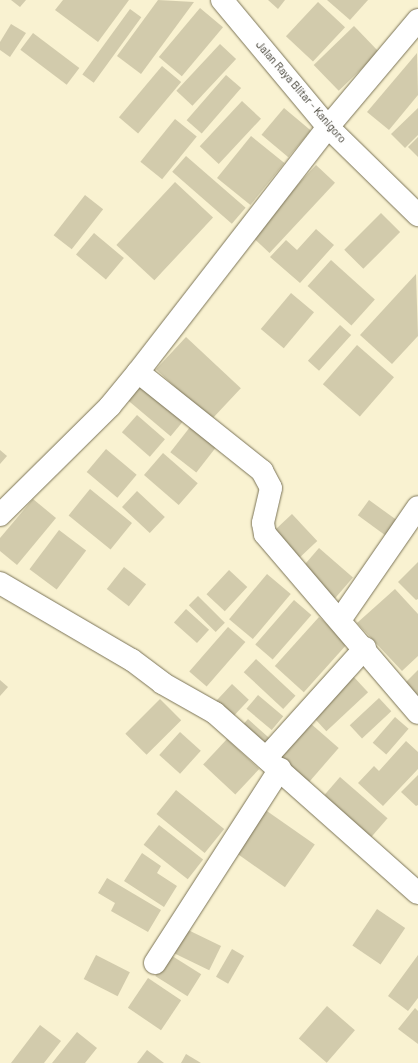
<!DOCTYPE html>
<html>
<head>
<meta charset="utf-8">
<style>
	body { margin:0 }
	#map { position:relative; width:418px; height:1063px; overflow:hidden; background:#f9f2d1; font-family:Barlow,sans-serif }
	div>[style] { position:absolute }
	.building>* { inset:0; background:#d2cbac; transform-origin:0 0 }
	.roads { filter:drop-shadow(0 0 1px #7b7458) drop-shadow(0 0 1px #7b7458) }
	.minor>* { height:22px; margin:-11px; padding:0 11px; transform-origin:11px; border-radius:11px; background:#fff }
	.secondary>* { height:22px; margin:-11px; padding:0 11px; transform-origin:11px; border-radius:11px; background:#fff }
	span { translate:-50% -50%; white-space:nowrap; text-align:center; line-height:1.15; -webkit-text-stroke:3.5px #fefefe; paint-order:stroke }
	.street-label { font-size:11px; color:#363327 }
</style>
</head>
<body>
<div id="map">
	<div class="building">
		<div style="clip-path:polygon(11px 0,26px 0,20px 7px)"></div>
		<div style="clip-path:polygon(63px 0,129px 0,98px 42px,55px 10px)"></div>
		<div style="clip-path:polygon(158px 0,194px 2px,141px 74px,117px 56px)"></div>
		<div style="clip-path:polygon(268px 0,285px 0,278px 9px)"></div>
		<div style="clip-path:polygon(327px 0,368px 0,350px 20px)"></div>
		<div style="left:318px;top:2px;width:37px;height:47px;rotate:43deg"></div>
		<div style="left:200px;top:8px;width:30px;height:64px;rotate:40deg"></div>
		<div style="left:130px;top:9px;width:14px;height:81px;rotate:36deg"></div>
		<div style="clip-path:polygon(11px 24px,26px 33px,10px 57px,0 50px,0 42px)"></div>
		<div style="left:354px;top:26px;width:36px;height:56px;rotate:46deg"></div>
		<div style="left:33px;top:33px;width:58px;height:21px;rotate:37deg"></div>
		<div style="left:220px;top:44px;width:22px;height:64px;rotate:43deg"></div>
		<div style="clip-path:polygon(417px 53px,418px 95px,389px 130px,367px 112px)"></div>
		<div style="left:162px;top:66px;width:25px;height:67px;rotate:40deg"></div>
		<div style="left:226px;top:75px;width:20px;height:60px;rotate:41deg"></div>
		<div style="left:242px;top:101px;width:26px;height:62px;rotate:43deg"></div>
		<div style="left:284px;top:108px;width:35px;height:35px;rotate:40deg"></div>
		<div style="clip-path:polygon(418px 108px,418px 135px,405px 148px,391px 134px)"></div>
		<div style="left:175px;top:119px;width:28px;height:55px;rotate:39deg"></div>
		<div style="left:251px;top:136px;width:43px;height:54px;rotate:39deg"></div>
		<div style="clip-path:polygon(418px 137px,418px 157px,408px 147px)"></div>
		<div style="left:186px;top:156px;width:79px;height:21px;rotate:41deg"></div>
		<div style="left:316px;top:165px;width:26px;height:96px;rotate:43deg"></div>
		<div style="left:175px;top:182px;width:52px;height:86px;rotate:43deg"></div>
		<div style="left:85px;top:195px;width:23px;height:51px;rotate:38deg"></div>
		<div style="left:381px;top:213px;width:27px;height:52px;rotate:45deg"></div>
		<div style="clip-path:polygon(316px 229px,334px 245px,300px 283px,270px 257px,286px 240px,297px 250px)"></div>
		<div style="left:94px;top:233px;width:39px;height:28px;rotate:40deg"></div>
		<div style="left:331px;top:260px;width:59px;height:35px;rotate:42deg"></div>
		<div style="clip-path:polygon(416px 274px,418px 336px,392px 364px,360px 335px)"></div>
		<div style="left:291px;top:293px;width:30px;height:47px;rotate:40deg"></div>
		<div style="left:340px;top:325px;width:15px;height:48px;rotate:42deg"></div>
		<div style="left:186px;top:337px;width:75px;height:44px;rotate:43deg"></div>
		<div style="left:357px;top:345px;width:49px;height:52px;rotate:41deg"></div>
		<div style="left:136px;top:381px;width:62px;height:20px;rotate:40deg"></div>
		<div style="left:137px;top:415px;width:37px;height:23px;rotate:41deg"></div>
		<div style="left:190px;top:427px;width:33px;height:32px;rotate:38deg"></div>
		<div style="left:106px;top:449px;width:40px;height:30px;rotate:40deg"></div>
		<div style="clip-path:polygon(0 450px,7px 456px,0 464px)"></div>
		<div style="left:163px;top:453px;width:46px;height:29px;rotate:41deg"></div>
		<div style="left:90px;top:489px;width:54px;height:34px;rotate:39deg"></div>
		<div style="left:137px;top:491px;width:38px;height:22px;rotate:43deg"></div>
		<div style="clip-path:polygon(33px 499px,56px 518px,17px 565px,0 551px,0 538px)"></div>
		<div style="left:369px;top:500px;width:41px;height:19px;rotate:36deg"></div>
		<div style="left:292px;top:514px;width:37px;height:31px;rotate:47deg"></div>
		<div style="left:59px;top:530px;width:34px;height:49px;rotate:37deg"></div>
		<div style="left:319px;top:548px;width:45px;height:28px;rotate:41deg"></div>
		<div style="clip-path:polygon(418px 562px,418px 599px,416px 600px,398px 582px)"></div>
		<div style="left:124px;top:567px;width:28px;height:28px;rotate:38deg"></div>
		<div style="left:229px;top:570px;width:25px;height:33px;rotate:43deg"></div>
		<div style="left:267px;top:574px;width:31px;height:59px;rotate:40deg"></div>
		<div style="clip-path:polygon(395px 589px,418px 614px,418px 656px,402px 671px,357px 623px)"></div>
		<div style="left:198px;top:596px;width:38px;height:13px;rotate:45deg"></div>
		<div style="left:294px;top:600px;width:23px;height:59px;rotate:41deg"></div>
		<div style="left:186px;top:609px;width:31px;height:18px;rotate:42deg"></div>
		<div style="left:319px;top:617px;width:39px;height:66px;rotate:42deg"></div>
		<div style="left:228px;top:627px;width:23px;height:59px;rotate:41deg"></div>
		<div style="left:256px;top:659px;width:54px;height:18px;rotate:43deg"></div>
		<div style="clip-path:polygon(418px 670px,418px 699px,404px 684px)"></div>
		<div style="left:351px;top:674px;width:25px;height:57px;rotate:47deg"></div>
		<div style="clip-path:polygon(0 680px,8px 687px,0 696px)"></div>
		<div style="left:232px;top:684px;width:23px;height:28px;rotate:43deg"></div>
		<div style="left:258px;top:695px;width:33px;height:18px;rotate:40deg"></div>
		<div style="left:379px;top:698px;width:18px;height:40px;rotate:47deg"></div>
		<div style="left:160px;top:699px;width:30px;height:49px;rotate:45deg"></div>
		<div style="left:395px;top:717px;width:18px;height:34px;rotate:41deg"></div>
		<div style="left:248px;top:719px;width:30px;height:12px;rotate:42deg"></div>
		<div style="left:310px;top:723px;width:38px;height:49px;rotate:41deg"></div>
		<div style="left:180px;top:732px;width:28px;height:31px;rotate:42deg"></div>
		<div style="left:227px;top:739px;width:44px;height:35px;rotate:43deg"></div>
		<div style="clip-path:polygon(406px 741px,418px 752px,418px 769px,383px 806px,358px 783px,374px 766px,379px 771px)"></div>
		<div style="clip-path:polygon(418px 775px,418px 805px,416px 806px,401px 792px)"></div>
		<div style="left:340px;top:777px;width:63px;height:28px;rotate:41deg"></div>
		<div style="left:176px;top:790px;width:62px;height:31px;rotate:39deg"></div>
		<div style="left:264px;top:809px;width:62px;height:52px;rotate:35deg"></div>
		<div style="left:159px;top:825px;width:56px;height:25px;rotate:38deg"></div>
		<div style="clip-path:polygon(142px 853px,161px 866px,157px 873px,177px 886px,164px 907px,124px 881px)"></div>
		<div style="clip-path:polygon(107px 878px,161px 910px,148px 932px,111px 911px,115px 903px,98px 893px)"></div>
		<div style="left:377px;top:909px;width:34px;height:44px;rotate:34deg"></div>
		<div style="left:186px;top:929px;width:39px;height:27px;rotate:26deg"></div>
		<div style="left:232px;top:949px;width:14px;height:32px;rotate:30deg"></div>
		<div style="left:169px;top:954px;width:38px;height:26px;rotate:32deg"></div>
		<div style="left:96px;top:955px;width:38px;height:27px;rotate:27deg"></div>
		<div style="clip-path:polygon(418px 955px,418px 998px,408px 1011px,388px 996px)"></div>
		<div style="left:148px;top:978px;width:40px;height:36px;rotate:34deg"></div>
		<div style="left:327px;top:1006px;width:37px;height:43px;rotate:41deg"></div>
		<div style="clip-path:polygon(415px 1008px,418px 1011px,418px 1044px,398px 1029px)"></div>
		<div style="clip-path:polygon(40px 1025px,61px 1041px,44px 1063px,11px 1063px)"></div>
		<div style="clip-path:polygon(77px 1032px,97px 1048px,85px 1063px,52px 1063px)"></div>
		<div style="clip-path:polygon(147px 1050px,164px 1063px,137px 1063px)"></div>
		<div style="clip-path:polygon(186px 1054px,201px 1063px,181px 1063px)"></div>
	</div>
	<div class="roads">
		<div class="minor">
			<div style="left:138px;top:372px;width:159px;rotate:38.6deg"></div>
			<div style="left:262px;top:471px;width:19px;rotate:62deg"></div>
			<div style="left:271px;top:488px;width:36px;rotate:103deg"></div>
			<div style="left:263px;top:523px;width:11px;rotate:80deg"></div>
			<div style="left:265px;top:534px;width:235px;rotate:49.5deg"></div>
			<div style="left:0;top:515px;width:155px;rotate:-44.7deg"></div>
			<div style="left:110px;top:406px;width:44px;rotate:-50.5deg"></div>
			<div style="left:138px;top:372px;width:310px;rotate:-52.2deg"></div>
			<div style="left:328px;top:127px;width:140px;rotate:-49.9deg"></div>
			<div style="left:0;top:583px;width:153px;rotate:30.3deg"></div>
			<div style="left:132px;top:660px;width:38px;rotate:37deg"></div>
			<div style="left:162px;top:683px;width:61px;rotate:29.5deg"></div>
			<div style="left:215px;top:713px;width:271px;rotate:41.6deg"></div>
			<div style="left:340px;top:620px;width:137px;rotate:-55.4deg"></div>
			<div style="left:266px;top:758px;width:148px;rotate:-48deg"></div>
			<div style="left:155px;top:963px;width:231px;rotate:-57.2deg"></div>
		</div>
		<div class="secondary">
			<div style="left:222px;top:0;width:165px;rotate:50.2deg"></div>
			<div style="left:328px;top:127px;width:126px;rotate:44.4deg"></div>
		</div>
	</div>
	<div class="street-label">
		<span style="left:301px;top:92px;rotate:49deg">Jalan Raya Blitar - Kanigoro</span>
	</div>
</div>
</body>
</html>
